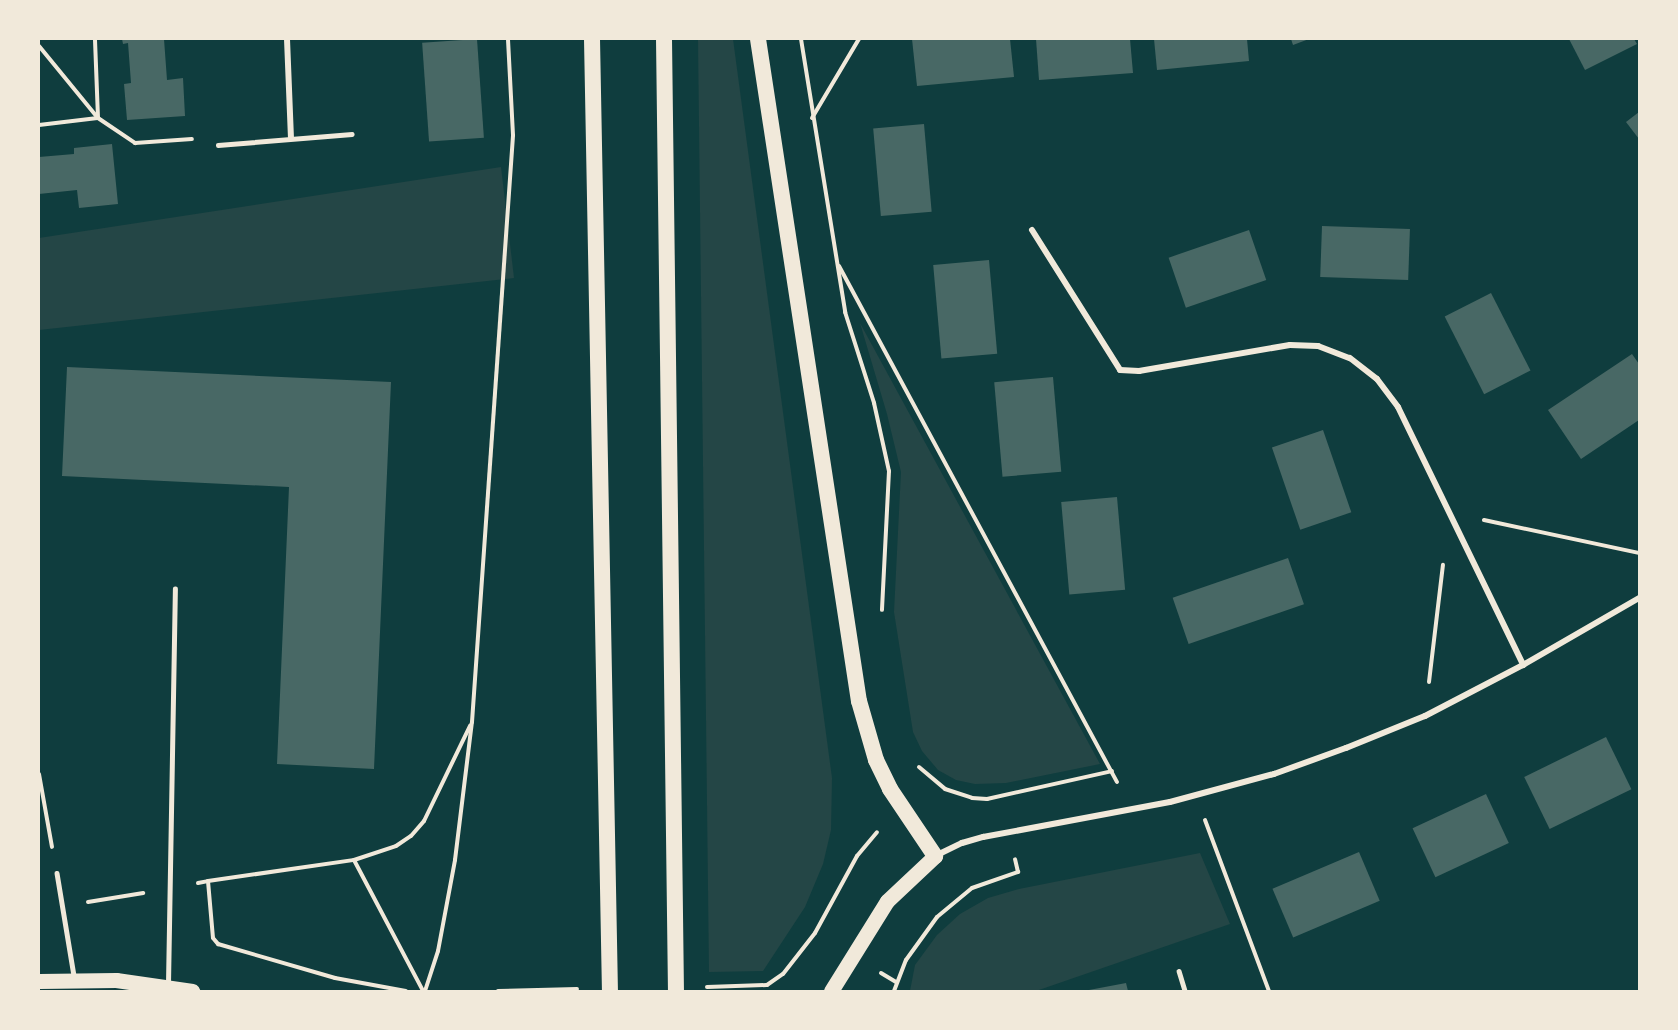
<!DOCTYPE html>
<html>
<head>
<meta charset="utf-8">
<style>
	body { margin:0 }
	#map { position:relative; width:1678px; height:1030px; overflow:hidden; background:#0f3d3e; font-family:Georgia,serif }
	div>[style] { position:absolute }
	.green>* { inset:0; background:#244646 }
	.building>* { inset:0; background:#486865; transform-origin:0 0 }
	.path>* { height:4px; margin:-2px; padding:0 2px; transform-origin:2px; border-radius:2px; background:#f1e9da }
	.service>* { height:4.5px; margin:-2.25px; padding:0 2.25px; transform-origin:2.25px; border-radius:2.25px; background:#f1e9da }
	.minor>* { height:6px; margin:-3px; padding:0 3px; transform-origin:3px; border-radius:3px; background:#f1e9da }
	.primary>* { height:15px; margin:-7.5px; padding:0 7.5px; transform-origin:7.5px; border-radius:7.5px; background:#f1e9da }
	.trunk>* { height:16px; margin:-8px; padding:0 8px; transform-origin:8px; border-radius:8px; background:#f1e9da }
	span { translate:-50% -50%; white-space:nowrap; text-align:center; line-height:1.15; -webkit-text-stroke:6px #f1e9da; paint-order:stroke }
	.frame { position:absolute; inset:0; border:40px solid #f1e9da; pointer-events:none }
</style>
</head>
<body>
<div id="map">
	<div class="green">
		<div style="clip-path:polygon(698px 39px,733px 39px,832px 778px,831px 830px,823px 864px,805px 907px,763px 971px,709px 972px)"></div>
		<div style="clip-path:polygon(501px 167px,514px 278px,39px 330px,39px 238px)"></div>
		<div style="clip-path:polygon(860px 323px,1100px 764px,1006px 783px,975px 784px,956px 780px,938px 770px,922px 751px,913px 732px,894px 612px,901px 472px,887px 414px)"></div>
		<div style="clip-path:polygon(1200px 853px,1230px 924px,1036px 991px,910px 991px,915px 965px,937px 935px,960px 914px,988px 898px,1019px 889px)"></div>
	</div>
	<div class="building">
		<div style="clip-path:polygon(122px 39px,164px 39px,167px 80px,183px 78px,185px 116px,127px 120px,124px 84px,131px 83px,128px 43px,123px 44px)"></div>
		<div style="left:477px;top:39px;width:99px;height:55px;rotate:86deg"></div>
		<div style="clip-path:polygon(912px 39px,1010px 39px,1014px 77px,917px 86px)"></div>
		<div style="clip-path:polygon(1036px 39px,1130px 39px,1133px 73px,1039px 80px)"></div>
		<div style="clip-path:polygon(1154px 39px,1247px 39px,1249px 61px,1157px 70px)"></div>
		<div style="clip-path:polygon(1291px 39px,1309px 39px,1293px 45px)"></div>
		<div style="clip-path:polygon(1569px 39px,1634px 39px,1637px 44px,1585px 70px)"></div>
		<div style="clip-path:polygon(1639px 112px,1639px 139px,1626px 122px)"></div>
		<div style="left:924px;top:124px;width:88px;height:51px;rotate:85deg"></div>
		<div style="clip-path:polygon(112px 144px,118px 204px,79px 208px,77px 190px,39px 194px,39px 157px,74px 154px,74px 148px)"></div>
		<div style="left:1322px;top:226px;width:88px;height:51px;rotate:2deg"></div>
		<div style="left:1249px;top:230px;width:53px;height:85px;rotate:71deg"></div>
		<div style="left:989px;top:260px;width:94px;height:56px;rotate:85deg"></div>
		<div style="left:1491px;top:293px;width:87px;height:52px;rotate:63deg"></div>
		<div style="clip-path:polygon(1632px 354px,1639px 364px,1639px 420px,1581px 459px,1548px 410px)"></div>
		<div style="clip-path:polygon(67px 367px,391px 382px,374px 769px,277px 764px,289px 487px,62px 476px)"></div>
		<div style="left:1053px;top:377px;width:95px;height:59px;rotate:85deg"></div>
		<div style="left:1323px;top:430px;width:87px;height:54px;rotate:71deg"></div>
		<div style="left:1117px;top:497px;width:93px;height:56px;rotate:85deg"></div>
		<div style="left:1288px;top:558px;width:49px;height:122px;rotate:71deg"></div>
		<div style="left:1606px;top:737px;width:58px;height:91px;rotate:64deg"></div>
		<div style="left:1486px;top:794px;width:54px;height:81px;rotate:65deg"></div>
		<div style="left:1359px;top:852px;width:53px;height:94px;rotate:67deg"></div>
		<div style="clip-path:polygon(1126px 983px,1128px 991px,1089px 991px,1089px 990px)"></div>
	</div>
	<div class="path">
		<div style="left:801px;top:39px;width:277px;rotate:80.8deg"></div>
		<div style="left:845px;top:312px;width:96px;rotate:72.3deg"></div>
		<div style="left:874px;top:403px;width:70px;rotate:77.6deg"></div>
		<div style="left:889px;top:471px;width:139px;rotate:92.9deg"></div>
		<div style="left:39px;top:46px;width:93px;rotate:50.7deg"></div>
		<div style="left:98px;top:118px;width:45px;rotate:34deg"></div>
		<div style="left:135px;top:143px;width:57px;rotate:-4deg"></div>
		<div style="left:812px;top:118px;width:92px;rotate:-59.3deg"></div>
		<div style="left:39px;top:125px;width:59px;rotate:-6.8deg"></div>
		<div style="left:98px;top:118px;width:79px;rotate:-92.2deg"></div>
		<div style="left:839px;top:266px;width:586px;rotate:61.69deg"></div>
		<div style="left:1484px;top:520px;width:158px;rotate:12deg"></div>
		<div style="left:1429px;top:682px;width:118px;rotate:-83.2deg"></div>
		<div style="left:919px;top:767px;width:34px;rotate:40deg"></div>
		<div style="left:945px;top:789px;width:28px;rotate:18deg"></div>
		<div style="left:972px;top:798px;width:15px;rotate:4deg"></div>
		<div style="left:987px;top:799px;width:128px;rotate:-12.6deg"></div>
		<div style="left:39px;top:774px;width:74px;rotate:79.9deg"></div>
		<div style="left:1205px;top:820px;width:183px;rotate:69.5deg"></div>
		<div style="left:354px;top:860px;width:148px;rotate:62.2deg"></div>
		<div style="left:208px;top:881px;width:148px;rotate:-8.2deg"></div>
		<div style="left:354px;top:860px;width:44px;rotate:-18.4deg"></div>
		<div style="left:396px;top:846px;width:18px;rotate:-34deg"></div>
		<div style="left:411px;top:836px;width:20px;rotate:-49deg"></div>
		<div style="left:424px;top:821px;width:106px;rotate:-64.2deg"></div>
		<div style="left:198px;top:883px;width:10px;rotate:-11deg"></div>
		<div style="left:208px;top:881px;width:57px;rotate:85deg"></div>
		<div style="left:213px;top:938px;width:8px;rotate:50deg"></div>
		<div style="left:218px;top:944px;width:122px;rotate:16.2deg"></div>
		<div style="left:335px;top:978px;width:72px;rotate:10.4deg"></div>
		<div style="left:88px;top:902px;width:56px;rotate:-9.3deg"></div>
		<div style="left:881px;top:973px;width:17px;rotate:31deg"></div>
		<div style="left:707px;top:987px;width:60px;rotate:-1.9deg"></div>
		<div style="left:767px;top:985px;width:19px;rotate:-35deg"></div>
		<div style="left:783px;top:974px;width:52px;rotate:-52deg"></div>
		<div style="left:815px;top:933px;width:88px;rotate:-61.4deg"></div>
		<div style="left:857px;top:856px;width:31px;rotate:-50deg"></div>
		<div style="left:425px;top:991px;width:42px;rotate:-72deg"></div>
		<div style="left:438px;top:951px;width:93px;rotate:-79.4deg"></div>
		<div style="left:455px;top:860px;width:139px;rotate:-83deg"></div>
		<div style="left:472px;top:722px;width:588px;rotate:-86deg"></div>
		<div style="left:513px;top:135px;width:96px;rotate:-93deg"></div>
		<div style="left:498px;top:991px;width:79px;rotate:-1.5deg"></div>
		<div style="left:894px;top:991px;width:33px;rotate:-69deg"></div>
		<div style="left:906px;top:960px;width:53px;rotate:-54.2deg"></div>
		<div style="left:937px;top:917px;width:45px;rotate:-39.6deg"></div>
		<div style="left:972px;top:888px;width:49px;rotate:-19.2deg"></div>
		<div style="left:1018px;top:872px;width:13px;rotate:-103deg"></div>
	</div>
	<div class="service">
		<div style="left:218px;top:145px;width:134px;rotate:-4.7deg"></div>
		<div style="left:57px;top:873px;width:104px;rotate:80.6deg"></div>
		<div style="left:1179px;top:971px;width:21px;rotate:73deg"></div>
		<div style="left:168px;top:984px;width:395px;rotate:-89deg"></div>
	</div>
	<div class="minor">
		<div style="left:287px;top:39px;width:98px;rotate:87.7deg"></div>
		<div style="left:1032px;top:230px;width:165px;rotate:57.8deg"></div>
		<div style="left:1120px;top:370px;width:19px;rotate:3deg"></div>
		<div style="left:1139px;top:371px;width:153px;rotate:-9.8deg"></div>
		<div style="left:1290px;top:345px;width:28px;rotate:2deg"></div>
		<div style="left:1318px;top:346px;width:34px;rotate:21deg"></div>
		<div style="left:1350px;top:358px;width:34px;rotate:38deg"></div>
		<div style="left:1377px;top:379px;width:35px;rotate:53deg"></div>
		<div style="left:1398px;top:407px;width:287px;rotate:64.1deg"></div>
		<div style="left:935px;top:856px;width:30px;rotate:-26deg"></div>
		<div style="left:962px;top:843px;width:22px;rotate:-16deg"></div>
		<div style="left:983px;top:837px;width:190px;rotate:-10.6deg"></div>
		<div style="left:1170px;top:802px;width:108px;rotate:-15.1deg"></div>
		<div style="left:1274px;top:774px;width:77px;rotate:-19.9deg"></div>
		<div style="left:1346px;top:748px;width:85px;rotate:-22.1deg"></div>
		<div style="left:1425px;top:716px;width:110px;rotate:-27.5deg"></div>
		<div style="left:1523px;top:665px;width:134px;rotate:-30deg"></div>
	</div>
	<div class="primary">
		<div style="left:39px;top:981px;width:77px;rotate:-0.7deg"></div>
		<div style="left:116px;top:980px;width:77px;rotate:8.2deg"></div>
		<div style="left:831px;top:991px;width:106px;rotate:-58.1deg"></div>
		<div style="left:887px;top:901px;width:66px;rotate:-43.2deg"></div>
	</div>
	<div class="trunk">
		<div style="left:592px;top:39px;width:952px;rotate:88.92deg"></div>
		<div style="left:664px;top:39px;width:952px;rotate:89.28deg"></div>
		<div style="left:758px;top:39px;width:670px;rotate:81.33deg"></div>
		<div style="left:859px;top:701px;width:61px;rotate:73.9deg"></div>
		<div style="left:876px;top:760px;width:32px;rotate:64deg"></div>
		<div style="left:890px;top:789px;width:81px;rotate:56.1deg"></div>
	</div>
	<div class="frame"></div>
</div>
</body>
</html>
